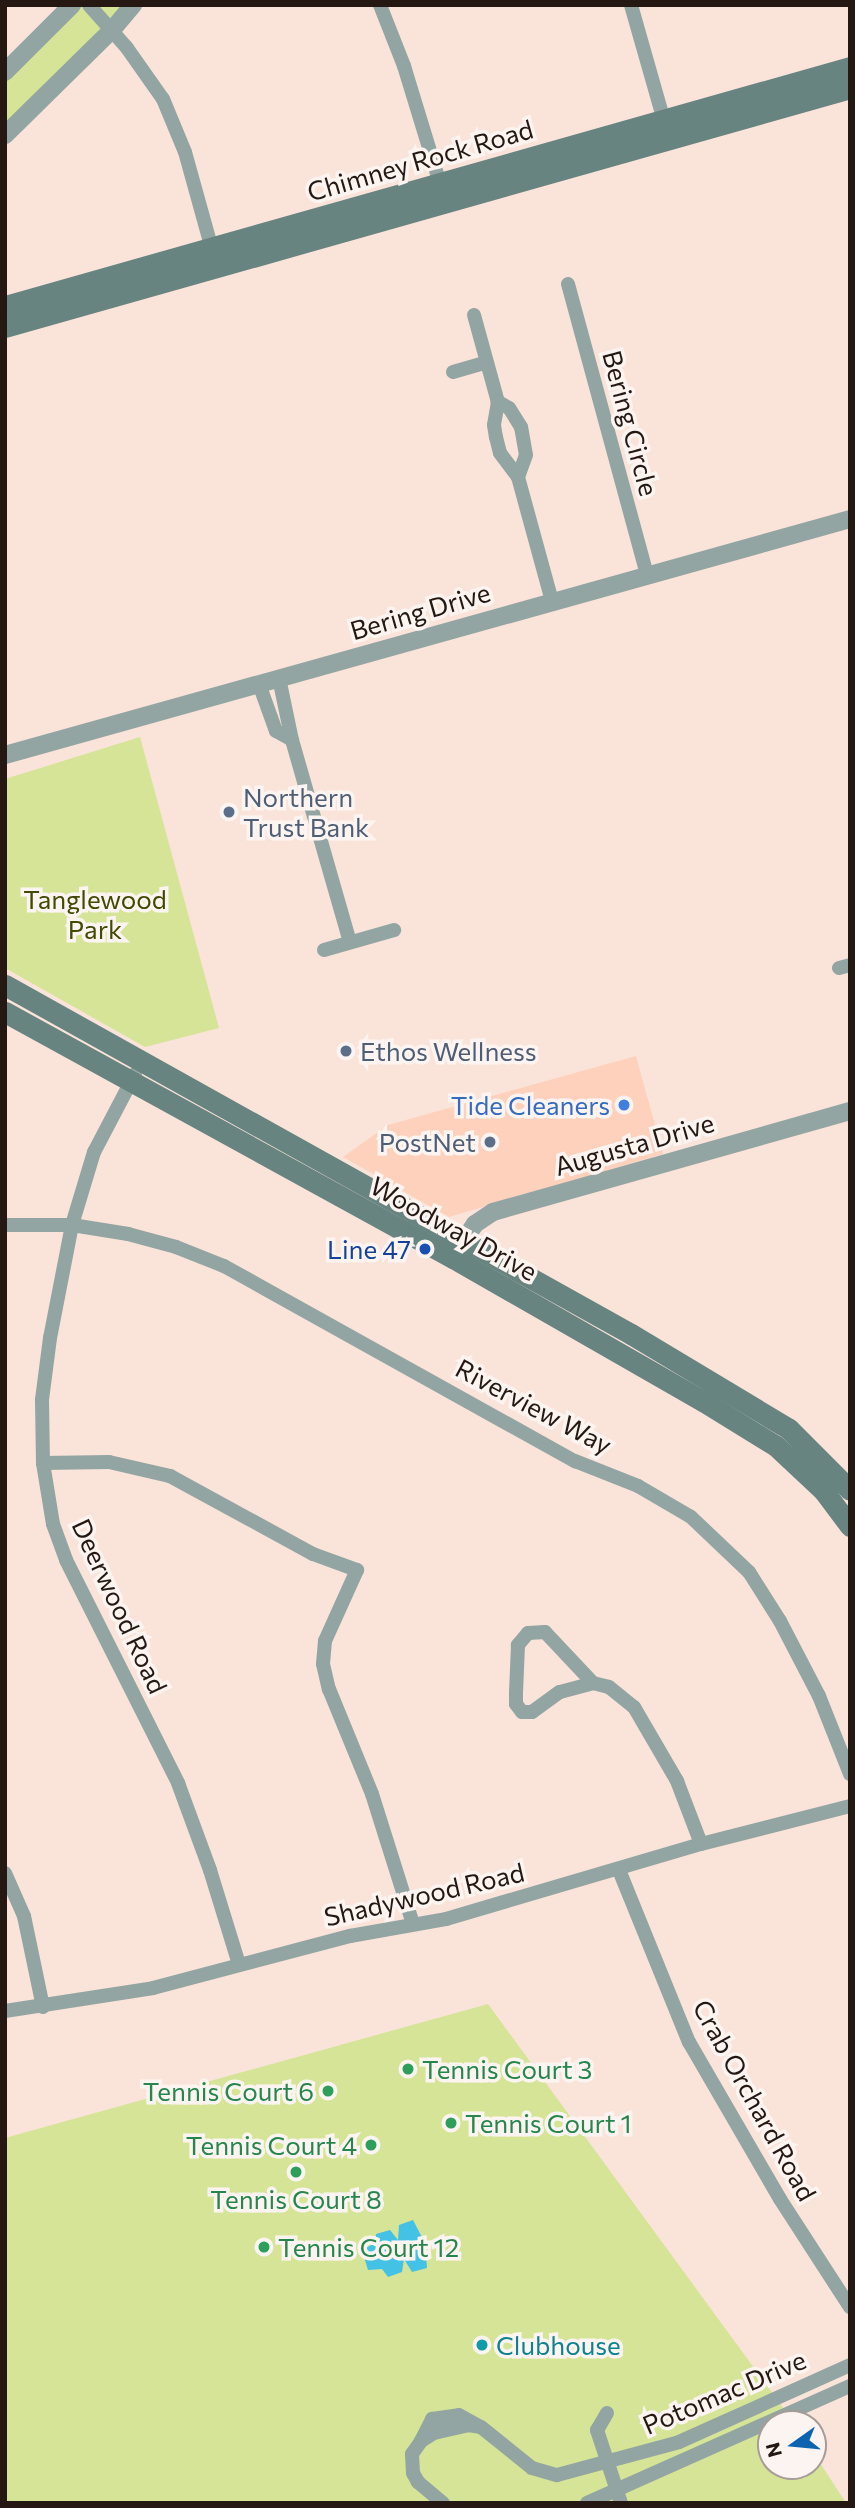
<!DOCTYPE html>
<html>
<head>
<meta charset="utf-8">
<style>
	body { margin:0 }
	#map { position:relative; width:855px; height:2508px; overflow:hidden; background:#fae3d9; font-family:Commissioner,sans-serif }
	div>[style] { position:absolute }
	.built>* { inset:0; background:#fdd1bc }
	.green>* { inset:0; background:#d5e497 }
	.water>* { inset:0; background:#43c2e6 }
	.minor>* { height:14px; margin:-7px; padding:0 7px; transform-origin:7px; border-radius:7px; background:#92a5a2 }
	.tertiary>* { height:18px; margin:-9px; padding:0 9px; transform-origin:9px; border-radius:9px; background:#92a5a2 }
	.secondary>* { height:21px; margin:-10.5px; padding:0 10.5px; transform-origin:10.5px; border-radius:10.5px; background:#688480 }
	.dots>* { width:19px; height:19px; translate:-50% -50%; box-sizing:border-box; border:4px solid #fcf4f1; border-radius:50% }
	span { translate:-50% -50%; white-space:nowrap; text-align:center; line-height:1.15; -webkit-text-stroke:7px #fcf4f1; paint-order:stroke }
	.street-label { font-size:26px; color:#251812 }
	.service-label { font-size:26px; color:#4e5e75 }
	.left { translate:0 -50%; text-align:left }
	.right { translate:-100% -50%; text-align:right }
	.park-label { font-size:26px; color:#404a00 }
	.shop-label { font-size:26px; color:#366cbe }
	.transit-label { font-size:26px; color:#164399 }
	.leisure-label { font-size:26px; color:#27864d }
	.culture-label { font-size:26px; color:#0d838f }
	.frame { position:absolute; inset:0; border:7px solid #251812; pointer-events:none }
	.north { position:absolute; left:757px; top:2410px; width:70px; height:70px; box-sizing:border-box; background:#fcf4f1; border:2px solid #a69c98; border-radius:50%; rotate:255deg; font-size:19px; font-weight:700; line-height:28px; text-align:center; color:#251812 }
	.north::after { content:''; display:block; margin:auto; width:24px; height:32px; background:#0c63b0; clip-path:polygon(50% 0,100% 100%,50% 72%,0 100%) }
</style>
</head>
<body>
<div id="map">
	<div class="built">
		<div style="clip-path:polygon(636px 1056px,663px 1154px,449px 1217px,343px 1157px,388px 1125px)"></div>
	</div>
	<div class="green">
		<div style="clip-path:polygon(78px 5px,127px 5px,5px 127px,5px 79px)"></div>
		<div style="clip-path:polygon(140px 737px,219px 1028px,145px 1047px,5px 968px,5px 779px)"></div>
		<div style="clip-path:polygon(488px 2004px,795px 2424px,771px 2424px,771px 2466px,813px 2466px,813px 2452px,846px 2503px,5px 2503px,5px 2138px)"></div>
	</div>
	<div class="water">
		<div style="clip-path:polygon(413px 2220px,425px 2243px,427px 2268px,412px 2272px,404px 2259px,402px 2272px,388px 2277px,382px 2269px,368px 2270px,362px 2250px,375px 2243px,376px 2234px,390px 2230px,398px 2240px,399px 2225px)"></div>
	</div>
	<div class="minor">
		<div style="left:89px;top:5px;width:57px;rotate:48.5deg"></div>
		<div style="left:127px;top:48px;width:62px;rotate:54.8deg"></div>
		<div style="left:163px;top:99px;width:57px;rotate:67.5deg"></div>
		<div style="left:185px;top:152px;width:105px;rotate:74.5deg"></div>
		<div style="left:380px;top:5px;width:66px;rotate:68.5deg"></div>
		<div style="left:404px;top:66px;width:130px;rotate:73deg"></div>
		<div style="left:631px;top:5px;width:128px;rotate:74.1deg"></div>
		<div style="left:568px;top:284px;width:301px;rotate:74.8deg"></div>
		<div style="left:474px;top:315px;width:90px;rotate:74.6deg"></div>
		<div style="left:498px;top:402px;width:23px;rotate:100deg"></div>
		<div style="left:494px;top:425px;width:12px;rotate:81deg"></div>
		<div style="left:496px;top:437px;width:16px;rotate:76deg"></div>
		<div style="left:500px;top:453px;width:30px;rotate:53deg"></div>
		<div style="left:518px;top:477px;width:23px;rotate:-70deg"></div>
		<div style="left:526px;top:455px;width:28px;rotate:-100deg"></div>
		<div style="left:521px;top:427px;width:22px;rotate:-122deg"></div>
		<div style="left:509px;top:408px;width:13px;rotate:-151deg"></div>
		<div style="left:453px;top:372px;width:35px;rotate:-16deg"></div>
		<div style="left:518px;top:477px;width:129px;rotate:74.7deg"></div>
		<div style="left:279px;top:678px;width:63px;rotate:78.2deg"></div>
		<div style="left:292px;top:740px;width:210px;rotate:74deg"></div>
		<div style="left:259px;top:684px;width:50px;rotate:70.1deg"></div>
		<div style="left:276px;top:731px;width:18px;rotate:29deg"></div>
		<div style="left:324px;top:950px;width:73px;rotate:-15.9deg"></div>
		<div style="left:839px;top:968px;width:11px;rotate:-15deg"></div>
		<div style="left:135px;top:1074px;width:88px;rotate:117.7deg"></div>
		<div style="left:94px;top:1152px;width:76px;rotate:106.8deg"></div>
		<div style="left:72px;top:1225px;width:115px;rotate:101deg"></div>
		<div style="left:50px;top:1338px;width:63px;rotate:97.4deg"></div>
		<div style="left:42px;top:1400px;width:63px;rotate:89.1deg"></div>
		<div style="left:43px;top:1463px;width:62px;rotate:80.7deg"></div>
		<div style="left:53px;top:1524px;width:38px;rotate:70deg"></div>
		<div style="left:66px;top:1560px;width:250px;rotate:63.3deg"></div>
		<div style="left:178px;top:1783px;width:93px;rotate:69.8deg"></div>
		<div style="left:210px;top:1870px;width:98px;rotate:72.9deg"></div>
		<div style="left:5px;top:1225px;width:67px"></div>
		<div style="left:72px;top:1225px;width:57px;rotate:9.1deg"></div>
		<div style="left:128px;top:1234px;width:50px;rotate:15.2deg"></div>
		<div style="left:176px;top:1247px;width:52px;rotate:21.6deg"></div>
		<div style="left:224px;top:1266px;width:402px;rotate:29.1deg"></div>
		<div style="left:575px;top:1461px;width:68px;rotate:21.6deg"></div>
		<div style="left:638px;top:1486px;width:61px;rotate:30.3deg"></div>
		<div style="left:691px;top:1517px;width:80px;rotate:43.5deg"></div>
		<div style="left:749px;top:1572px;width:58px;rotate:57.7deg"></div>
		<div style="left:780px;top:1621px;width:85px;rotate:62.5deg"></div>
		<div style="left:819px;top:1696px;width:84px;rotate:68.3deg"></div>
		<div style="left:43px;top:1463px;width:66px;rotate:-0.9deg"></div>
		<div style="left:109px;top:1462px;width:63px;rotate:12.9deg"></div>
		<div style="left:170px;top:1476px;width:163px;rotate:28.6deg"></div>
		<div style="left:313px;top:1554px;width:47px;rotate:20deg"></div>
		<div style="left:357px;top:1570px;width:78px;rotate:114.3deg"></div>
		<div style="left:325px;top:1641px;width:23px;rotate:95deg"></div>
		<div style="left:323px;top:1664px;width:26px;rotate:77deg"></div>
		<div style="left:329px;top:1689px;width:113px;rotate:67.7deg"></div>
		<div style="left:372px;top:1794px;width:136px;rotate:72.5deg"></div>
		<div style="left:593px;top:1683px;width:70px;rotate:-133.3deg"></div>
		<div style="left:545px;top:1632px;width:17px;rotate:177deg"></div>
		<div style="left:528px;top:1633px;width:16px;rotate:130deg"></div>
		<div style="left:518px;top:1645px;width:47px;rotate:92.4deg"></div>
		<div style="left:516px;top:1692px;width:12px;rotate:90deg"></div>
		<div style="left:516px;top:1704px;width:10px;rotate:53deg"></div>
		<div style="left:522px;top:1712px;width:10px"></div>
		<div style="left:532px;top:1712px;width:34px;rotate:-36deg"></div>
		<div style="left:560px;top:1692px;width:34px;rotate:-15deg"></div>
		<div style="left:593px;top:1683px;width:16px;rotate:14deg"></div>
		<div style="left:609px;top:1687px;width:32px;rotate:39deg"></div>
		<div style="left:634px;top:1707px;width:86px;rotate:59.8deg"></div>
		<div style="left:677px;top:1781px;width:67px;rotate:69.1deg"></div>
		<div style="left:619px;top:1870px;width:186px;rotate:67.9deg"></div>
		<div style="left:689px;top:2042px;width:181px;rotate:59.9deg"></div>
		<div style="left:780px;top:2199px;width:129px;rotate:57.1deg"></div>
		<div style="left:5px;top:1873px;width:47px;rotate:66.2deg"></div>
		<div style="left:24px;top:1916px;width:93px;rotate:78.2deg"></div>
		<div style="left:5px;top:2011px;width:150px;rotate:-8.8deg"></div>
		<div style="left:153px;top:1988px;width:204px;rotate:-14.8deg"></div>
		<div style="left:350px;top:1936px;width:97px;rotate:-10deg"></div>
		<div style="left:446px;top:1919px;width:266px;rotate:-16.4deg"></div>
		<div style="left:701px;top:1844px;width:154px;rotate:-14.3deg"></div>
		<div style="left:607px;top:2413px;width:20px;rotate:120deg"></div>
		<div style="left:597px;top:2430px;width:77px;rotate:71.8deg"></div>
		<div style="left:421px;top:2441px;width:25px;rotate:-63deg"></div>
		<div style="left:432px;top:2419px;width:27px;rotate:-8deg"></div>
		<div style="left:459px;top:2415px;width:25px;rotate:29deg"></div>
		<div style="left:481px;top:2427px;width:65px;rotate:38.8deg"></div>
		<div style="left:532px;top:2468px;width:26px;rotate:16deg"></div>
		<div style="left:557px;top:2475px;width:126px;rotate:-15.1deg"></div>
		<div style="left:679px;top:2442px;width:188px;rotate:-24.2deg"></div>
		<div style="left:443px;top:2503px;width:33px;rotate:-140deg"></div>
		<div style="left:418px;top:2482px;width:10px;rotate:-119deg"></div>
		<div style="left:413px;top:2473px;width:19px;rotate:-93deg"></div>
		<div style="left:412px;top:2454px;width:16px;rotate:-55deg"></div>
		<div style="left:421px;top:2441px;width:15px;rotate:-32deg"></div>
		<div style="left:434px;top:2433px;width:35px;rotate:-13deg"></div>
		<div style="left:468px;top:2425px;width:12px;rotate:9deg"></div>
		<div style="left:587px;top:2503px;width:288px;rotate:-24deg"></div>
	</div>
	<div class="tertiary">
		<div style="left:5px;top:72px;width:95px;rotate:-45deg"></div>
		<div style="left:5px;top:135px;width:150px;rotate:-44.5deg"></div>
		<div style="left:112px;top:30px;width:33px;rotate:-50deg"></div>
		<div style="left:5px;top:755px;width:877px;rotate:-15.6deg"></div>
		<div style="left:458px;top:1250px;width:31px;rotate:-57deg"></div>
		<div style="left:475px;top:1224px;width:22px;rotate:-34deg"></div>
		<div style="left:493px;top:1212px;width:371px;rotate:-15.8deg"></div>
	</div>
	<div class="secondary">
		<div style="left:5px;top:306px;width:878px;rotate:-15.79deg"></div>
		<div style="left:5px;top:327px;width:878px;rotate:-15.79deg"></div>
		<div style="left:5px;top:985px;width:717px;rotate:29.14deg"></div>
		<div style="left:631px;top:1334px;width:184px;rotate:31deg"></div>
		<div style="left:789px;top:1429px;width:86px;rotate:45deg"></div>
		<div style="left:5px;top:1012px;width:511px;rotate:28.77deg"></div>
		<div style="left:453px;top:1258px;width:288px;rotate:29.8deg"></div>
		<div style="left:703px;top:1401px;width:86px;rotate:31.7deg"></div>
		<div style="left:776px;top:1446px;width:64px;rotate:43.1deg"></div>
		<div style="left:823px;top:1490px;width:45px;rotate:53.1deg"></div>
	</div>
	<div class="dots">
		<div style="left:229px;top:812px;background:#5c6f8a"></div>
		<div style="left:346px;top:1051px;background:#5c6f8a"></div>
		<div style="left:624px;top:1105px;background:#3f7fe0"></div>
		<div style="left:490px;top:1142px;background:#5c6f8a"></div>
		<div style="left:425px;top:1249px;background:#1a4fb4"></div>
		<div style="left:408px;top:2069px;background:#2e9e5b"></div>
		<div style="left:328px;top:2091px;background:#2e9e5b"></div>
		<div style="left:451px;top:2123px;background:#2e9e5b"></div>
		<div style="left:371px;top:2145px;background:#2e9e5b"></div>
		<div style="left:296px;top:2172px;background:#2e9e5b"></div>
		<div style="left:264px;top:2247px;background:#2e9e5b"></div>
		<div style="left:482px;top:2345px;background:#0f9aa8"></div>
	</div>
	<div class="street-label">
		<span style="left:420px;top:160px;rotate:-16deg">Chimney Rock Road</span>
		<span style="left:631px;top:423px;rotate:75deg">Bering Circle</span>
		<span style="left:420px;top:611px;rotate:-16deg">Bering Drive</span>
		<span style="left:634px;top:1144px;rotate:-16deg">Augusta Drive</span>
		<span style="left:454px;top:1228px;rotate:29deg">Woodway Drive</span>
		<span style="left:534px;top:1406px;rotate:28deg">Riverview Way</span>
		<span style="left:120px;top:1606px;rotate:65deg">Deerwood Road</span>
		<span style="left:424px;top:1894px;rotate:-13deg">Shadywood Road</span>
		<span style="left:755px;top:2100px;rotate:61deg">Crab Orchard Road</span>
		<span style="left:724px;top:2392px;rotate:-23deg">Potomac Drive</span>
	</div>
	<div class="service-label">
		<span class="left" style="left:243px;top:812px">Northern<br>Trust Bank</span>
		<span class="left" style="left:360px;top:1051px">Ethos Wellness</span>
		<span class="right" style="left:476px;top:1142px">PostNet</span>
	</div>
	<div class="park-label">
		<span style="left:95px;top:914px">Tanglewood<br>Park</span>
	</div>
	<div class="shop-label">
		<span class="right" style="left:610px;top:1105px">Tide Cleaners</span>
	</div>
	<div class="transit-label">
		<span class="right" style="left:411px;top:1249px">Line 47</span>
	</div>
	<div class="leisure-label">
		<span class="left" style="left:422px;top:2069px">Tennis Court 3</span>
		<span class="right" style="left:314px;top:2091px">Tennis Court 6</span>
		<span class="left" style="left:465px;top:2123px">Tennis Court 1</span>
		<span class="right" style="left:357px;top:2145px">Tennis Court 4</span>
		<span style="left:296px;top:2199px">Tennis Court 8</span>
		<span class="left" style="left:278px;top:2247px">Tennis Court 12</span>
	</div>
	<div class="culture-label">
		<span class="left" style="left:496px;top:2345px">Clubhouse</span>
	</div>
	<div class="frame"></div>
	<div class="north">N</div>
</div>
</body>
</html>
